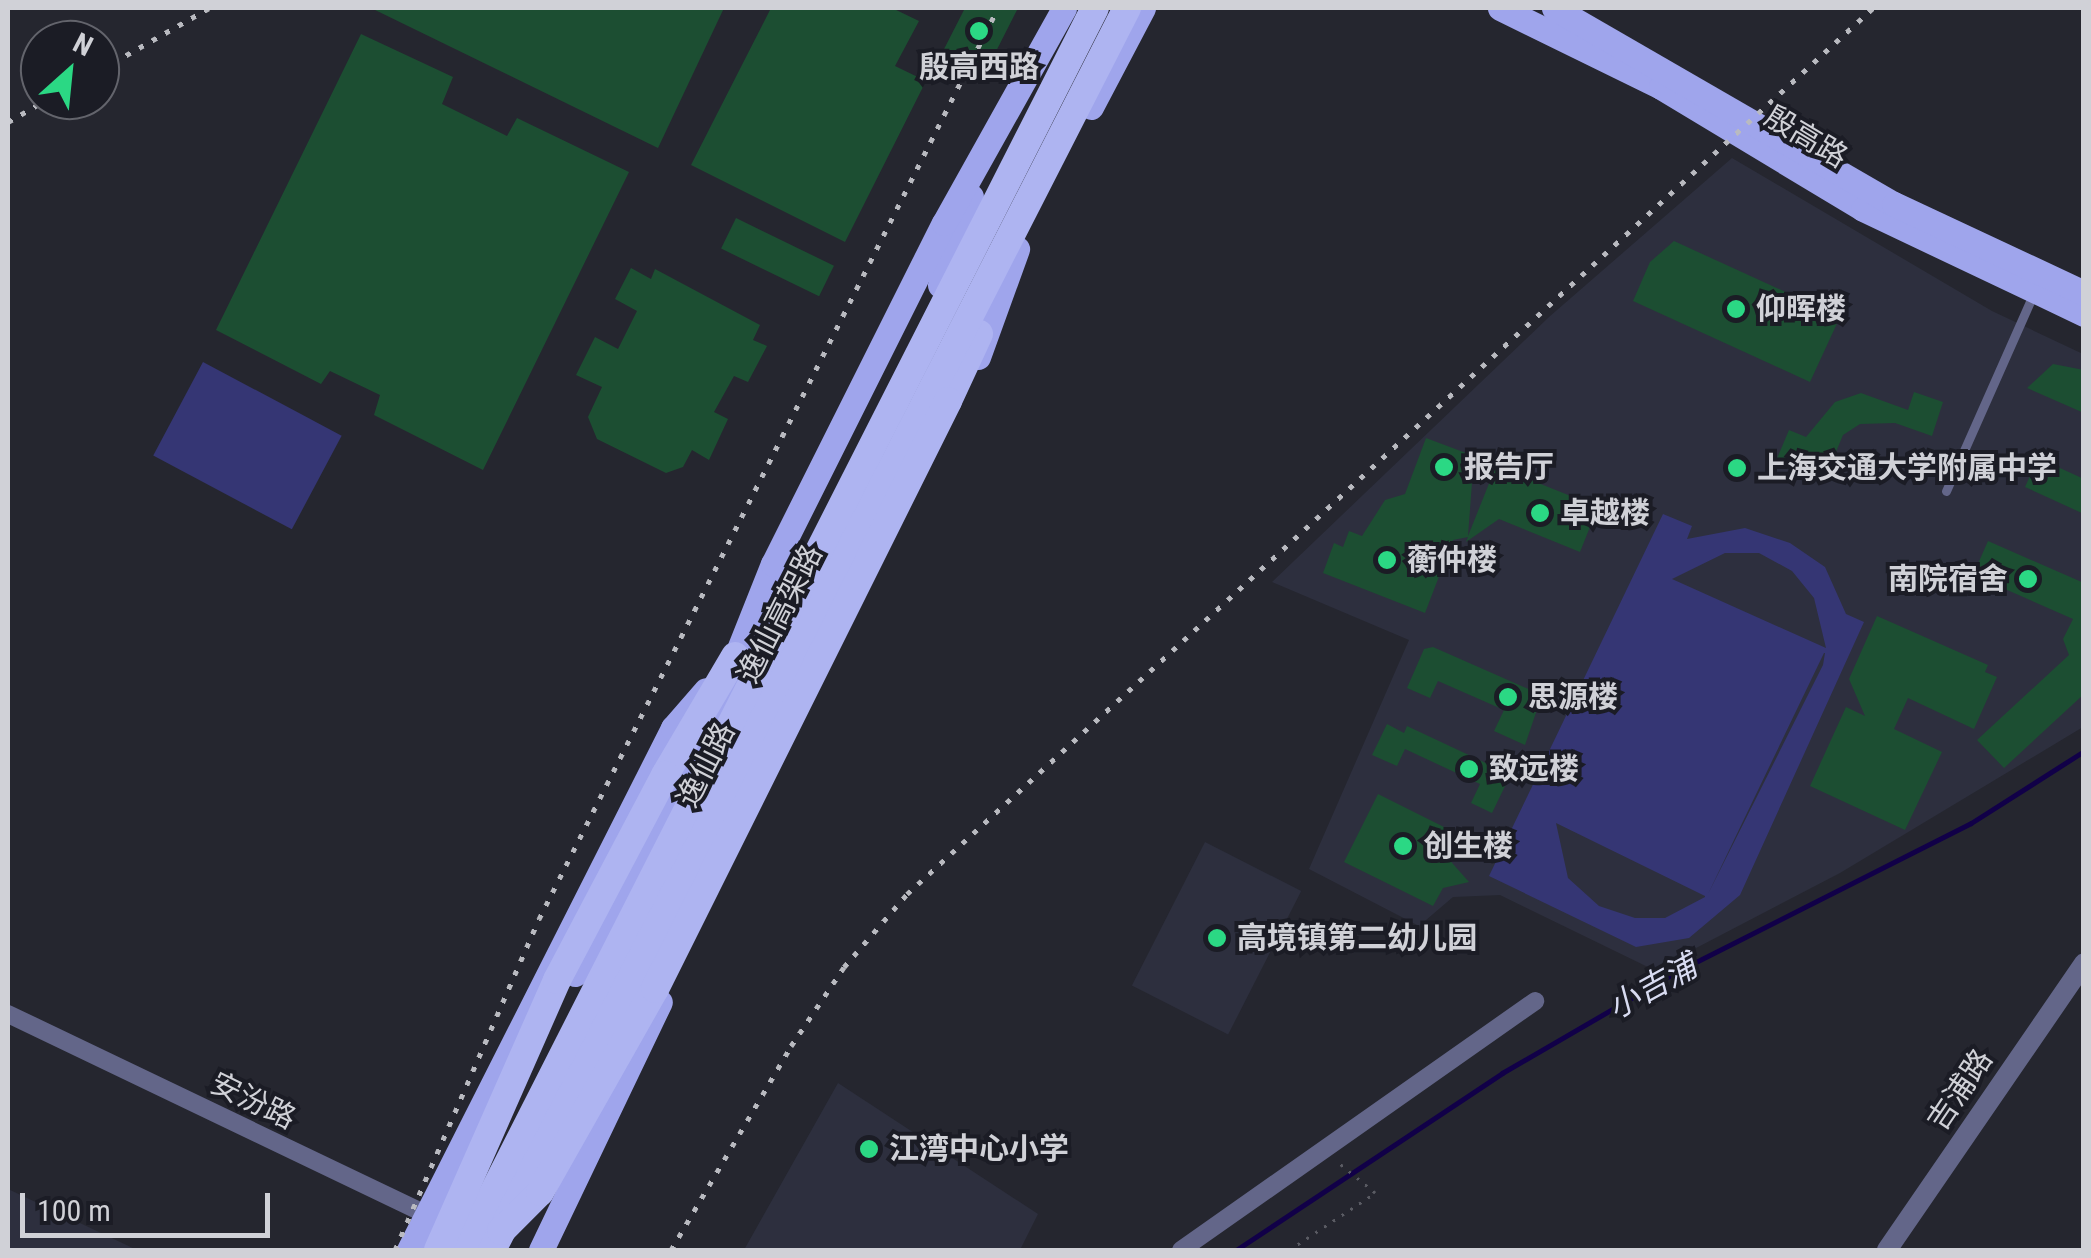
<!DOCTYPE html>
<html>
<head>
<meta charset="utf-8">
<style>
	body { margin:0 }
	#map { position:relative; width:2091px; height:1258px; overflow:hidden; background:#25262f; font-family:"Roboto Condensed","Noto Sans SC",sans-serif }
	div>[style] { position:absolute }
	.built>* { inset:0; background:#2d2f3e; transform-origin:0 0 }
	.green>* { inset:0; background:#353674; transform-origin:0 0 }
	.stream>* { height:5px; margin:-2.5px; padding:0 2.5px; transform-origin:2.5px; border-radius:2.5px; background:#110048 }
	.building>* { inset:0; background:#1c4e32; transform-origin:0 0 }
	.path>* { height:2.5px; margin-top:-1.25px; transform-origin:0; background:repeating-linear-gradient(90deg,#5a5b63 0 2.5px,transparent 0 10.5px) }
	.service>* { height:9px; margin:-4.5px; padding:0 4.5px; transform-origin:4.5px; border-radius:4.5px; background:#636689 }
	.minor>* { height:18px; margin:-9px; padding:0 9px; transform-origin:9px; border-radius:9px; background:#636689 }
	.tertiary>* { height:20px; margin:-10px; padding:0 10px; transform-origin:10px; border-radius:10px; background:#636689 }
	.primary>* { height:25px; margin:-12.5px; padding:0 12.5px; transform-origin:12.5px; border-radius:12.5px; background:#9fa5ec }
	.trunk>* { height:28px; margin:-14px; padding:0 14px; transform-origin:14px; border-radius:14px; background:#aeb4f1 }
	.rail>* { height:5px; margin-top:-2.5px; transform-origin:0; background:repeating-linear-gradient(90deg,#b9bac0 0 5px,transparent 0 15px) }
	.trunk-bridge>* { height:28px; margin:-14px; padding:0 14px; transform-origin:14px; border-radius:14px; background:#aeb4f1 }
	.dots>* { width:28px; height:28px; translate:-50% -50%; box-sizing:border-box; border:5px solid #1b1c25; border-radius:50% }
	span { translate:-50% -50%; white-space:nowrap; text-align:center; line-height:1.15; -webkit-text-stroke:8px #1b1c25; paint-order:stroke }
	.poi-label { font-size:30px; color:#d0d1d7; font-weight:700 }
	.left { translate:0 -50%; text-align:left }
	.right { translate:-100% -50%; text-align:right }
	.street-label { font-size:30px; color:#d0d1d7 }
	.water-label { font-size:32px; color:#d8dbf1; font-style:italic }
	.frame { position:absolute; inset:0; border:10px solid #d0d1d7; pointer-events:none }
	.north { position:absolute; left:20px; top:20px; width:100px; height:100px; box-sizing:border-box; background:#1b1c25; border:2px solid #63646c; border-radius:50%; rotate:27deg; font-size:28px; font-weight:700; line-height:40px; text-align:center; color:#d0d1d7 }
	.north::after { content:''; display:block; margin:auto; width:35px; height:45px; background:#2bd884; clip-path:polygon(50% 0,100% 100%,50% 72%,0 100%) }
	.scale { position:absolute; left:20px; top:1193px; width:250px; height:45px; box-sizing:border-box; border:5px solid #d0d1d7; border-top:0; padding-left:12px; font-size:30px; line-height:35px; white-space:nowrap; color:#d0d1d7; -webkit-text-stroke:8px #1b1c25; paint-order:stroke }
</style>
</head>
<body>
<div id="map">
	<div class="built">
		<div style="clip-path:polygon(1732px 158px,1992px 311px,2083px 354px,2083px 727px,1840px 873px,1654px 970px,1500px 895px,1453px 897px,1419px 926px,1309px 869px,1409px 640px,1272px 582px,1549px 317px)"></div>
		<div style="left:1205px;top:842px;width:108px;height:161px;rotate:27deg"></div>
		<div style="clip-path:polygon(838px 1083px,1038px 1214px,1020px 1250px,744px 1250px)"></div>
		<div style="clip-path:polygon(8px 1189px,137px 1250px,8px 1250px)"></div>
	</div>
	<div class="green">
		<div style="left:203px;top:362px;width:157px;height:106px;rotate:28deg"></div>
		<div style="clip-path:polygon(evenodd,1663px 514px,1692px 526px,1687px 539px,1745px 528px,1790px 543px,1825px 567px,1846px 614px,1864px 622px,1740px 895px,1689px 938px,1636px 947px,1489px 876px,1663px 514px,1725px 553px,1759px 553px,1792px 571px,1814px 598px,1826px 648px,1672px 579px,1725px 553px,1663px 514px,1825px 653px,1823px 665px,1708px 894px,1824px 653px,1825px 653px,1663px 514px,1556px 823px,1705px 896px,1705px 897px,1665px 918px,1635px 918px,1599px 906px,1568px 878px,1556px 823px)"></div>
	</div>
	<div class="stream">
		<div style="left:1236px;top:1250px;width:320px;rotate:-33.6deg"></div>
		<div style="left:1502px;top:1073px;width:201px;rotate:-30.1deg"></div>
		<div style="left:1676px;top:972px;width:330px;rotate:-26.8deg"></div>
		<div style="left:1971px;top:823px;width:134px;rotate:-32.5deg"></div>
	</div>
	<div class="building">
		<div style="clip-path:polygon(371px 8px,724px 8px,658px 148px)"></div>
		<div style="clip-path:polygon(771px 8px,892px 8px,919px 21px,895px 66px,926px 81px,845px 242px,691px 165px)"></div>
		<div style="clip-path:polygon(965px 8px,1018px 8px,983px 77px,941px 55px)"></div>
		<div style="clip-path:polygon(361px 34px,453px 77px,442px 104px,507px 136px,517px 118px,629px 172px,483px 470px,374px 415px,380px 395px,330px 371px,321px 384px,216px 330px)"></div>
		<div style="left:736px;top:218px;width:109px;height:34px;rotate:26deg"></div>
		<div style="clip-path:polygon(1674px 241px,1840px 317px,1810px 382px,1633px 301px,1650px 262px)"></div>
		<div style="clip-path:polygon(631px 268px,651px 279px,655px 269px,760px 325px,753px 340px,767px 346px,748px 382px,734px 376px,714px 412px,728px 419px,709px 460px,692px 450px,683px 467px,666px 473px,597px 439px,588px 417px,602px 387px,576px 375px,595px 337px,618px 349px,637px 311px,615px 299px)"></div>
		<div style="clip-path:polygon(2053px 364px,2084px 370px,2084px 413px,2027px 388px)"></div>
		<div style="clip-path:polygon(1914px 392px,1943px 402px,1932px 436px,1895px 423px,1860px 424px,1843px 435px,1823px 483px,1775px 463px,1789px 430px,1806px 437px,1835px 402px,1861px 393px,1908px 410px)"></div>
		<div style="clip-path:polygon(1426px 438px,1474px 456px,1468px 536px,1496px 466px,1598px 507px,1580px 552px,1499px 519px,1466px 542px,1468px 537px,1453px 540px,1425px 613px,1323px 573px,1334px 543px,1343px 547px,1349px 531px,1362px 536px,1385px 500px,1405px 494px)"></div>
		<div style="clip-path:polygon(2038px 458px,2084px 479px,2084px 514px,2025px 487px)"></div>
		<div style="clip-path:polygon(1988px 541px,2084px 583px,2084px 694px,2004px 768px,1977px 740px,2069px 655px,2063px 639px,2073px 619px,1973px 575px)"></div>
		<div style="clip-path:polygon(1877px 616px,1988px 665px,1985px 672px,1997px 677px,1974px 729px,1908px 698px,1894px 729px,1942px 752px,1905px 830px,1810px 786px,1846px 707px,1865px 716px,1849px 679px)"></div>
		<div style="clip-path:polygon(1433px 647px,1542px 695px,1525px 745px,1494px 731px,1504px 710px,1438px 681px,1430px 698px,1407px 688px,1424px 649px)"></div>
		<div style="clip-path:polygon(1387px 724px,1404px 733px,1407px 726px,1490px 765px,1487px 773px,1507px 782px,1492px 813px,1471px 803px,1480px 784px,1405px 749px,1397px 766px,1372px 755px)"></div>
		<div style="clip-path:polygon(1378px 794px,1462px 836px,1446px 856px,1469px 882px,1443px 888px,1433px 906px,1344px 862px)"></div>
	</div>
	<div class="path">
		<div style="left:1289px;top:1250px;width:103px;rotate:-33.5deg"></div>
		<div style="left:1375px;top:1193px;width:50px;rotate:-140.6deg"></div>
	</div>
	<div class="service">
		<div style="left:1946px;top:491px;width:214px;rotate:-66.1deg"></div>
	</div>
	<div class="minor">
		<div style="left:8px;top:1014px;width:472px;rotate:25.6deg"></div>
		<div style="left:1181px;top:1250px;width:433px;rotate:-35.1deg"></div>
	</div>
	<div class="tertiary">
		<div style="left:1887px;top:1250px;width:348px;rotate:-55.5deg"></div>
	</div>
	<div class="primary">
		<div style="left:1500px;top:8px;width:179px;rotate:26.1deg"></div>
		<div style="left:1661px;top:87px;width:236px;rotate:31.1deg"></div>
		<div style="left:1863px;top:209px;width:245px;rotate:25.4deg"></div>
		<div style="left:1554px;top:8px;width:392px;rotate:30deg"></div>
		<div style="left:1894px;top:204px;width:210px;rotate:25.1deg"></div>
		<div style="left:1091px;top:107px;width:112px;rotate:-62.3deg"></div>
		<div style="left:940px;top:285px;width:94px;rotate:-70.8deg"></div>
		<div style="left:978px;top:357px;width:115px;rotate:-70.1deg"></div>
		<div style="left:575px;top:974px;width:264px;rotate:-61.3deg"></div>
		<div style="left:702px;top:742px;width:192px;rotate:-68.3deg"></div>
		<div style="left:773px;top:564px;width:381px;rotate:-63.4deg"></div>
		<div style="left:944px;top:223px;width:246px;rotate:-60.8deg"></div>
		<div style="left:409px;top:1250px;width:585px;rotate:-63.17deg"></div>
		<div style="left:673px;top:728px;width:50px;rotate:-49deg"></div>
		<div style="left:541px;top:1250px;width:275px;rotate:-64.4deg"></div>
	</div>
	<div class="trunk">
		<div style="left:948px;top:401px;width:74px;rotate:-65.2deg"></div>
		<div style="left:665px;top:775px;width:138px;rotate:-59.5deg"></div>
		<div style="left:464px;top:1250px;width:1393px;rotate:-63.07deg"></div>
		<div style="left:492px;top:1250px;width:1395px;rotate:-62.92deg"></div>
	</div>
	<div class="rail">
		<div style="left:100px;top:70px;width:125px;rotate:-29.6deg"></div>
		<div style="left:8px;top:122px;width:44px;rotate:-30.1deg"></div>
		<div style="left:395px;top:1250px;width:361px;rotate:-66.5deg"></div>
		<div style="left:539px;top:919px;width:1020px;rotate:-63.26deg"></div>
		<div style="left:671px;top:1250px;width:237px;rotate:-59.5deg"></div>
		<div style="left:791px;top:1046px;width:95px;rotate:-56.1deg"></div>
		<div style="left:844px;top:967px;width:96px;rotate:-49.2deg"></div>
		<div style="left:907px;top:894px;width:1311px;rotate:-42.53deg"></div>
	</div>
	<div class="trunk-bridge">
		<div style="left:501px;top:1231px;width:55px;rotate:-45deg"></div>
		<div style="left:540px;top:1192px;width:233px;rotate:-60.5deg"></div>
		<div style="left:655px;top:989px;width:657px;rotate:-63.51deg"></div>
		<div style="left:438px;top:1250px;width:295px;rotate:-66.2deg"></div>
		<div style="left:557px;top:980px;width:232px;rotate:-62.2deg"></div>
	</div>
	<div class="dots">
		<div style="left:979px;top:31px;background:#2bd884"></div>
		<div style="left:1736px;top:309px;background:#2bd884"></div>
		<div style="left:1444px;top:467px;background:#2bd884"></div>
		<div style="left:1737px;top:468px;background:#2bd884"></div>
		<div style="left:1540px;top:513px;background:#2bd884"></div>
		<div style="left:1387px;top:560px;background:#2bd884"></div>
		<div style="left:2028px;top:579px;background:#2bd884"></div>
		<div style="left:1508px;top:697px;background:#2bd884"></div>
		<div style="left:1469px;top:769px;background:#2bd884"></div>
		<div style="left:1403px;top:846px;background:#2bd884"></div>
		<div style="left:1217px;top:938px;background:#2bd884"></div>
		<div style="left:869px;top:1149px;background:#2bd884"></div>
	</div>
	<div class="poi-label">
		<span style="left:979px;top:67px">殷高西路</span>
		<span class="left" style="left:1756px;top:309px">仰晖楼</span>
		<span class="left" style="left:1464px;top:467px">报告厅</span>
		<span class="left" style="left:1757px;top:468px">上海交通大学附属中学</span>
		<span class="left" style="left:1560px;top:513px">卓越楼</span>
		<span class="left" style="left:1407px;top:560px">蘅仲楼</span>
		<span class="right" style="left:2008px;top:579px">南院宿舍</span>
		<span class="left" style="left:1528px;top:697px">思源楼</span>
		<span class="left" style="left:1489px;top:769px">致远楼</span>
		<span class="left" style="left:1423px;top:846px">创生楼</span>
		<span class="left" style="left:1237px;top:938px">高境镇第二幼儿园</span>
		<span class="left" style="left:889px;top:1149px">江湾中心小学</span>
	</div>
	<div class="street-label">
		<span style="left:1806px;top:137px;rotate:31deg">殷高路</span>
		<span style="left:780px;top:614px;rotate:-63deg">逸仙高架路</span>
		<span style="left:706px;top:765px;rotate:-63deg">逸仙路</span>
		<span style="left:1960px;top:1090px;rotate:-56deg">吉浦路</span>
		<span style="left:253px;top:1101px;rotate:26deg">安汾路</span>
	</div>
	<div class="water-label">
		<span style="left:1652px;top:987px;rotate:-29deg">小吉浦</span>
	</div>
	<div class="frame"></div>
	<div class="north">N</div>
	<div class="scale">100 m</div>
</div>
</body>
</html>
